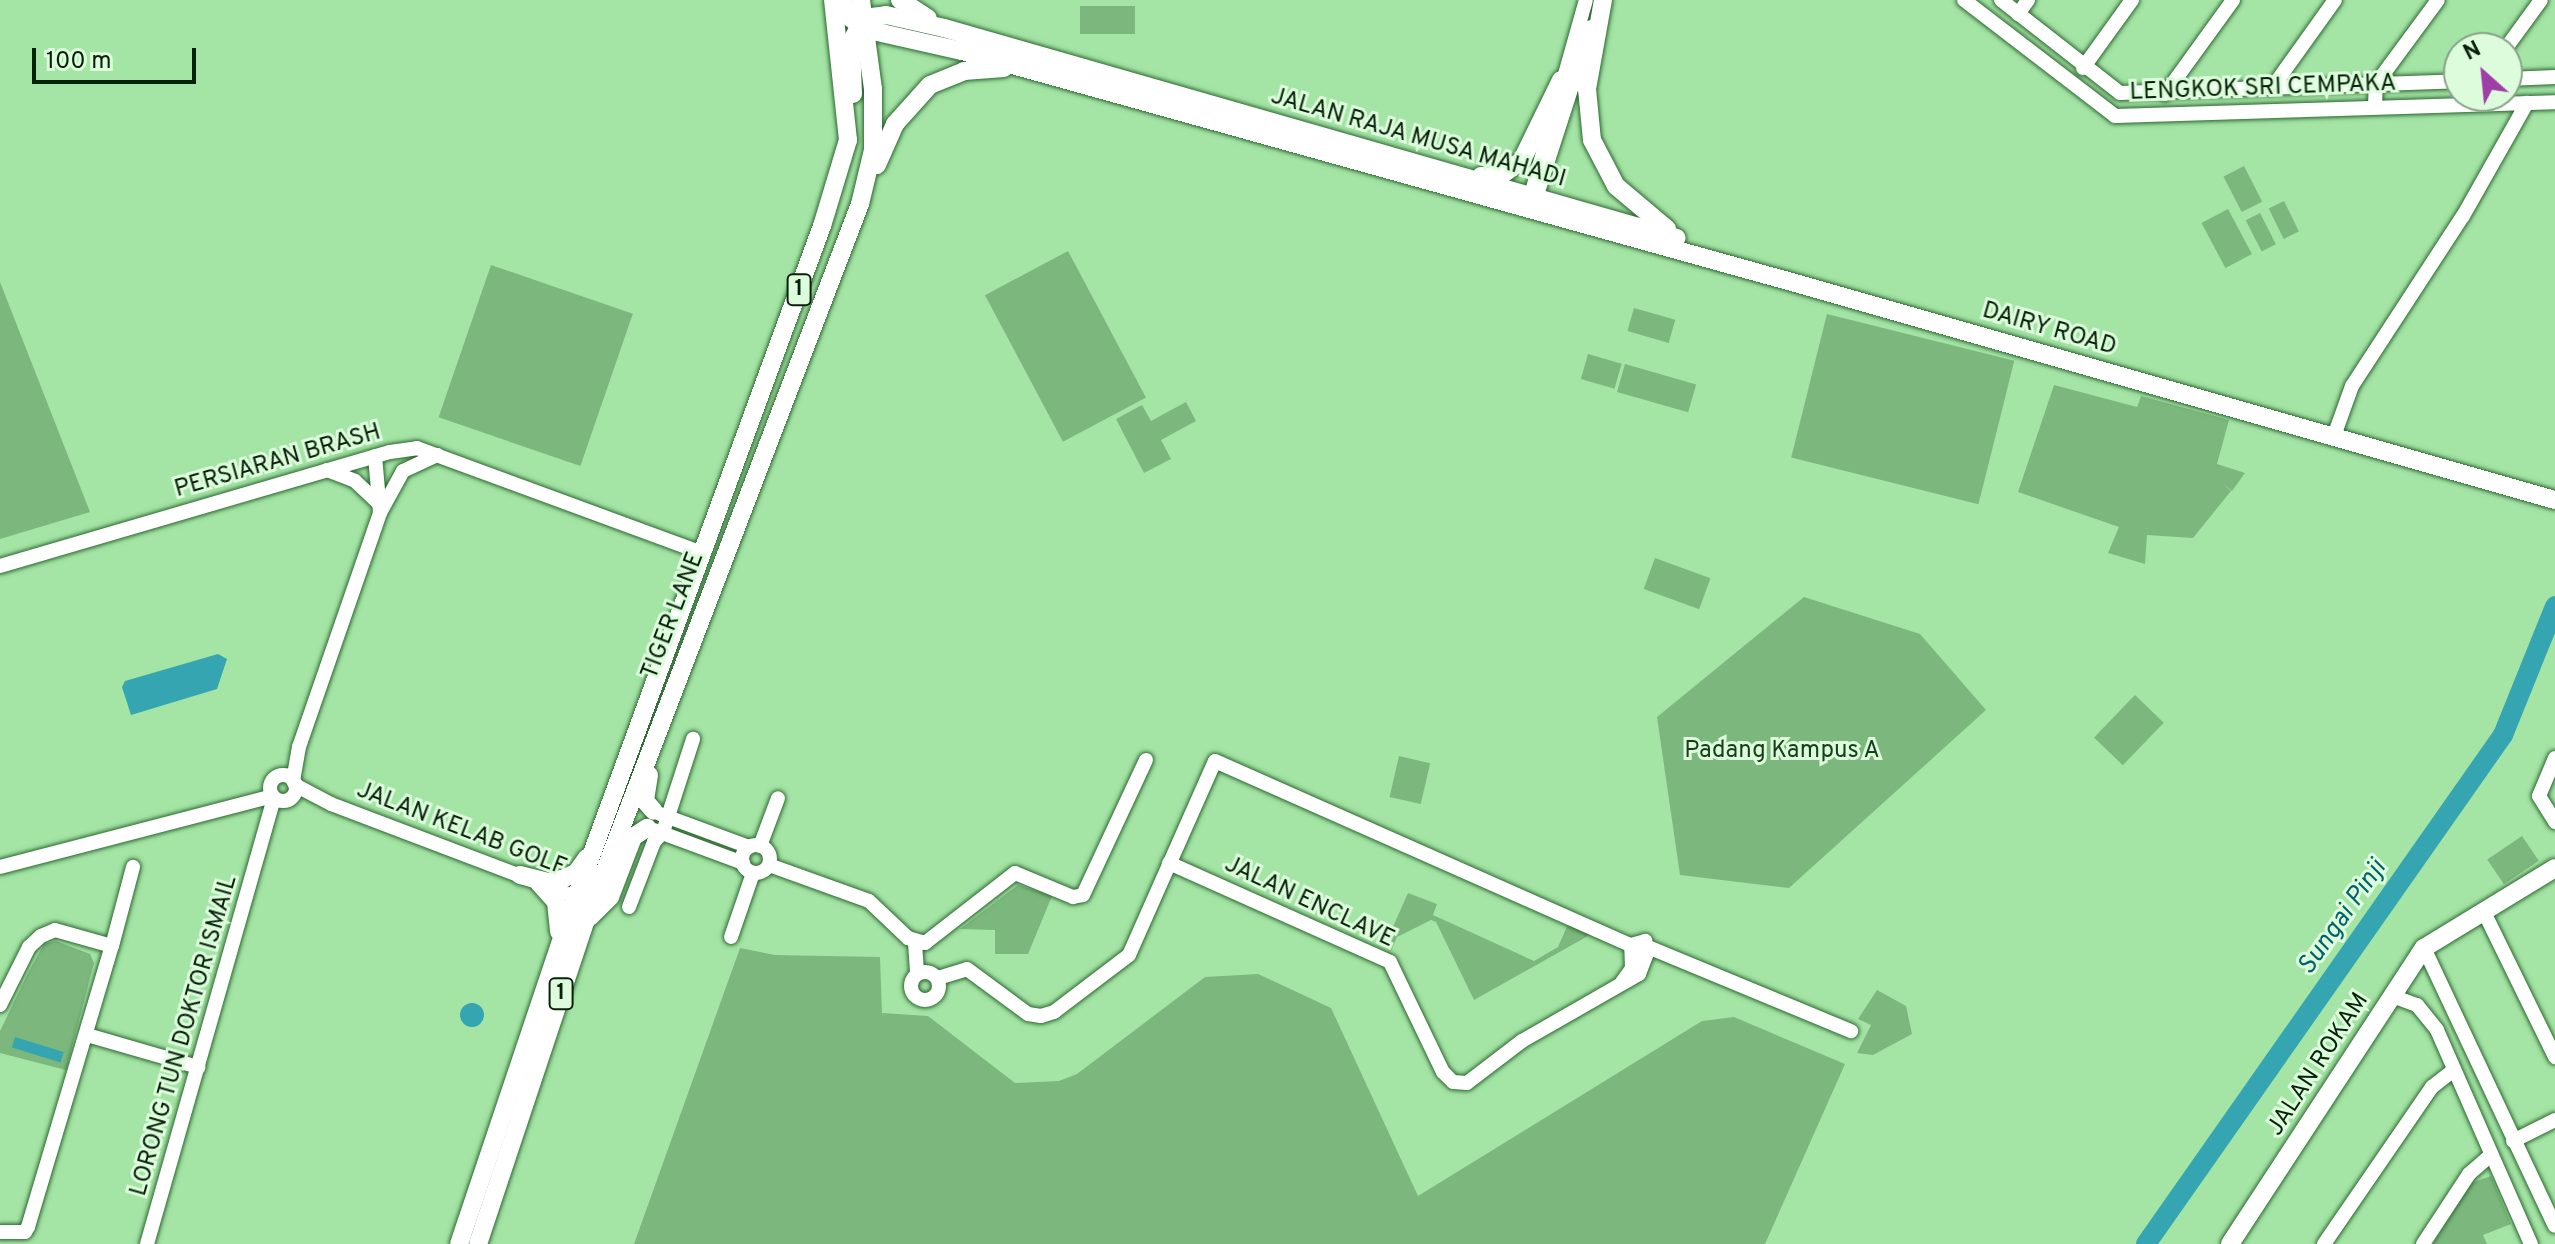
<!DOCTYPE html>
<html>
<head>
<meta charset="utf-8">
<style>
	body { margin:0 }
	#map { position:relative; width:2555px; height:1244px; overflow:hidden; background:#a4e4a5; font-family:Overpass,sans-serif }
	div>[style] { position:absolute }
	.green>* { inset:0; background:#7cb87d; transform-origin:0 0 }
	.water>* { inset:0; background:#35a6b1; transform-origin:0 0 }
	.round { border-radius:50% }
	.river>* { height:20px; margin:-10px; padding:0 10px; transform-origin:10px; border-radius:10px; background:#35a6b1 }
	.roads { filter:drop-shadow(0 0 2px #2c6830) drop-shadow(0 0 2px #2c6830) }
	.minor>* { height:14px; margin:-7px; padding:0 7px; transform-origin:7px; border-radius:7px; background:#fff }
	.minor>.ring { margin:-7px; padding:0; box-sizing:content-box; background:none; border:14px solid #fff; border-radius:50% }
	.major>* { height:18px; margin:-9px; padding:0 9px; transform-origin:9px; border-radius:9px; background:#fff }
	span { translate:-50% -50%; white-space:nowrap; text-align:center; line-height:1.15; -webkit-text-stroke:6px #dcfcdc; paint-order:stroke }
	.shield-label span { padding:2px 6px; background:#dcfcdc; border:2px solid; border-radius:6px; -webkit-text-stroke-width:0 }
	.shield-label { font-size:22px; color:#08210a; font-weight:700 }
	.street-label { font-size:24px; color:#08210a }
	.park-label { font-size:24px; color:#163f19 }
	.water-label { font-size:26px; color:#00626b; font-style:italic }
	.north { position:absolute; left:2443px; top:32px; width:80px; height:80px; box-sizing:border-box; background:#dcfcdc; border:2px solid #87a488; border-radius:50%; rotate:333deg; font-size:22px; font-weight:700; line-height:32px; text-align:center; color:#08210a }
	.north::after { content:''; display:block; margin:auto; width:28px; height:36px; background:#9f3ea6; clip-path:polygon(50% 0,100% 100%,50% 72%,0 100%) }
	.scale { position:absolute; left:32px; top:48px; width:164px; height:36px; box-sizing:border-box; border:4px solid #08210a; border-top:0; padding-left:10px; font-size:24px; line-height:28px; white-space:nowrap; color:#08210a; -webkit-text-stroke:6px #dcfcdc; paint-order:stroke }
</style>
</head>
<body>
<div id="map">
	<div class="green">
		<div style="left:1135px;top:6px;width:28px;height:55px;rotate:90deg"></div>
		<div style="left:2244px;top:166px;width:40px;height:23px;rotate:63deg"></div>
		<div style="left:2284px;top:201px;width:34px;height:17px;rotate:64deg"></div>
		<div style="left:2228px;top:209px;width:51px;height:30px;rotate:62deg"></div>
		<div style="left:2260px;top:213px;width:35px;height:16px;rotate:63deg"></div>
		<div style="left:1068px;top:251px;width:166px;height:94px;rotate:62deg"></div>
		<div style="left:491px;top:265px;width:150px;height:161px;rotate:19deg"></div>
		<div style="clip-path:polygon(0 282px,90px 512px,0 539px)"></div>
		<div style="left:1634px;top:308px;width:43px;height:24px;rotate:16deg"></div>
		<div style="left:1827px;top:314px;width:193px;height:148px;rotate:14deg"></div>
		<div style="left:1588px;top:354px;width:35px;height:26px;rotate:16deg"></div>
		<div style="left:1625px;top:364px;width:74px;height:29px;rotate:16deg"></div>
		<div style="clip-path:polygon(2054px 385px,2137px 407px,2141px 396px,2229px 420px,2217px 464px,2245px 473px,2232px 491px,2222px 483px,2231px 491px,2193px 538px,2147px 535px,2145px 564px,2108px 553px,2119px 527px,2018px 492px)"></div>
		<div style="clip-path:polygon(1186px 402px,1196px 421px,1161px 440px,1171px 459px,1144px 473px,1116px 419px,1142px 405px,1151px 421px)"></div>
		<div style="left:1655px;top:558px;width:59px;height:33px;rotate:20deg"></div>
		<div style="clip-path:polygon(1804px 597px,1920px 634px,1986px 710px,1789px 888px,1680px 875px,1657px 717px)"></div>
		<div style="left:2135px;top:695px;width:40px;height:59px;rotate:44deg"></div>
		<div style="left:1399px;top:756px;width:32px;height:42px;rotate:13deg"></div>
		<div style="left:2522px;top:836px;width:30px;height:42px;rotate:56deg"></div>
		<div style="clip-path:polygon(1018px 885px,1052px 896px,1028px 954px,995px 954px,995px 930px,960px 929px)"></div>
		<div style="clip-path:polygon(1408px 893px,1437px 904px,1433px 915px,1534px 961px,1558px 947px,1569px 922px,1595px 932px,1474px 1000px,1436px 922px,1431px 920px,1397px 937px,1391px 951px,1384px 947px)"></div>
		<div style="clip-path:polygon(56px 941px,90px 954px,94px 963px,66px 1070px,0 1053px,0 1031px,27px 975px,44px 944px)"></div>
		<div style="clip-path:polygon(740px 948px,775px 955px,880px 957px,882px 1013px,928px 1016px,1015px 1083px,1059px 1081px,1077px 1074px,1205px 977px,1258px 974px,1331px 1008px,1418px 1196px,1702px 1021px,1734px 1017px,1845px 1064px,1765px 1244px,634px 1244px)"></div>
		<div style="clip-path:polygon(1877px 990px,1906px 1006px,1912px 1034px,1873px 1055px,1857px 1053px,1871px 1025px,1858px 1019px)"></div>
		<div style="clip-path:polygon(2491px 1176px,2511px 1224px,2483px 1235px,2487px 1244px,2433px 1244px,2471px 1183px)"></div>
	</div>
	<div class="water">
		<div style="clip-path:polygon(218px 654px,227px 659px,217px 689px,131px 715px,122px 687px,125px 681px)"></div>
		<div class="round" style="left:460px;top:1003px;width:24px;height:24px"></div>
		<div style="left:15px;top:1037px;width:51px;height:11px;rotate:17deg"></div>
	</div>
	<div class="river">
		<div style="left:2146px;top:1244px;width:622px;rotate:-54.96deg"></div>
		<div style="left:2503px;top:735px;width:139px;rotate:-68deg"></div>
	</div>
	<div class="roads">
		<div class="minor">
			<div style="left:1964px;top:0;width:190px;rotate:37.5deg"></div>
			<div style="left:2115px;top:116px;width:440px;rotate:-1.8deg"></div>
			<div style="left:2001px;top:0;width:151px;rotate:38deg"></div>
			<div style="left:2120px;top:93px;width:339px;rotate:-2deg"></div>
			<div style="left:2018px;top:14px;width:17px;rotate:-54deg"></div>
			<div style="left:2506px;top:48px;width:59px;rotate:-53.9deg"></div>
			<div style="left:2083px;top:68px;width:84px;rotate:-54.2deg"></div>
			<div style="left:2507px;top:79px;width:48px;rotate:-2.4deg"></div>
			<div style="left:2272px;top:88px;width:108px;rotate:-54.4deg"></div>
			<div style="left:2165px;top:94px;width:116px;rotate:-54.1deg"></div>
			<div style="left:2375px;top:107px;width:23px;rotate:-88deg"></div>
			<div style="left:2376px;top:84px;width:104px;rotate:-53.6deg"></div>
			<div style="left:1534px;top:204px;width:186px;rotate:-72.1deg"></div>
			<div style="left:1528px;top:206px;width:214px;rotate:-74.3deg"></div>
			<div style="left:2334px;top:436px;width:53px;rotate:-70.2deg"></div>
			<div style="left:2352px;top:386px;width:203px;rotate:-56.9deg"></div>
			<div style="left:2463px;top:216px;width:130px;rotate:-60.5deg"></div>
			<div style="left:327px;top:470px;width:30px;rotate:21deg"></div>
			<div style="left:355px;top:481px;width:33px;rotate:43deg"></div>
			<div style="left:380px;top:513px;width:48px;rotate:-61.3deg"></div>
			<div style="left:403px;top:471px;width:38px;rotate:-25deg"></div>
			<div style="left:0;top:566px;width:406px;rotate:-16.3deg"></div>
			<div style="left:390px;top:452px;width:27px;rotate:-8deg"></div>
			<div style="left:417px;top:448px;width:302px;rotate:20.2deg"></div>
			<div style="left:2555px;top:758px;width:41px;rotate:112.8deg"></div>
			<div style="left:2539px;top:796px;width:31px;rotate:58deg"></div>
			<div class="ring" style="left:270px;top:775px;width:12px;height:12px"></div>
			<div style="left:293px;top:781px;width:35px;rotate:-80deg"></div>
			<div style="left:299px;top:747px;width:248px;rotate:-70.9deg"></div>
			<div style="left:380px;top:513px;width:57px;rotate:-95deg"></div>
			<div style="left:295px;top:785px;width:41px;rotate:27.8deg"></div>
			<div style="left:331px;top:804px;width:262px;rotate:20.8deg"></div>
			<div style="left:660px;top:814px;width:95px;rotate:20.3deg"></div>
			<div style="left:654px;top:830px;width:95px;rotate:20.3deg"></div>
			<div class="ring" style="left:742px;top:845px;width:14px;height:14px"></div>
			<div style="left:760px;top:846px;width:51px;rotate:-69.4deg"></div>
			<div style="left:1169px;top:863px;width:242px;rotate:24.1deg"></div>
			<div style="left:1390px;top:962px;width:122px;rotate:64.3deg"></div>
			<div style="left:1443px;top:1072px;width:14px;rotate:45deg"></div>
			<div style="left:1453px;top:1082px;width:14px;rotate:4deg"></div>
			<div style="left:1467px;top:1083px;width:69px;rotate:-37.4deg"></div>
			<div style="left:1522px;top:1041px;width:135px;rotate:-29.8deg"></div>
			<div style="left:1639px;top:974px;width:22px;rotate:-69deg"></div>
			<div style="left:769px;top:865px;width:106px;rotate:19.8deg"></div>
			<div style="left:869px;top:901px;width:54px;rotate:43.5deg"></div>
			<div style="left:908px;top:938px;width:18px;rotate:16deg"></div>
			<div style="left:0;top:867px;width:281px;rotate:-14.6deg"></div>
			<div style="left:629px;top:907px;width:70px;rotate:-69deg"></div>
			<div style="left:654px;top:842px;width:13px;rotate:-48deg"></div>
			<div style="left:663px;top:832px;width:98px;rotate:-72.1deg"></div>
			<div style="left:2483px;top:910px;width:164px;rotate:63.9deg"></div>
			<div style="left:731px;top:937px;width:68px;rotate:-71deg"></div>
			<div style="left:915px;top:943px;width:31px;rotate:86deg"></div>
			<div style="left:925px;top:943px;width:114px;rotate:-37.9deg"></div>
			<div style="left:1015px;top:873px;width:63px;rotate:22.5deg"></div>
			<div style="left:1073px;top:897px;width:10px;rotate:-11deg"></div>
			<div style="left:1083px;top:895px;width:149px;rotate:-65deg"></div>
			<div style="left:1648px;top:947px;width:220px;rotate:22.5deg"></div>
			<div style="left:2424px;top:948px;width:307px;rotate:64.8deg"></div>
			<div class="ring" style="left:911px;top:972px;width:14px;height:14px"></div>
			<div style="left:938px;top:978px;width:30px;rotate:-17deg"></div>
			<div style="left:967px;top:969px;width:76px;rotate:36.4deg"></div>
			<div style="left:1028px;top:1014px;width:13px;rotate:9deg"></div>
			<div style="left:1041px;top:1016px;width:14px;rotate:-17deg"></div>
			<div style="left:1054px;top:1012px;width:94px;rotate:-37.2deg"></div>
			<div style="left:1129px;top:955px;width:212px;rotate:-66.1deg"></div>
			<div style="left:1215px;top:761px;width:455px;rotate:23.9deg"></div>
			<div style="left:1622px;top:982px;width:17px;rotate:-54deg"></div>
			<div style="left:1632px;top:968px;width:23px;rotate:-92deg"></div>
			<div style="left:1631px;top:945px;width:15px;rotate:-16deg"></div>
			<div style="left:1645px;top:941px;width:12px;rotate:81deg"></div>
			<div style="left:1647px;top:953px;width:14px;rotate:172deg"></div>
			<div style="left:2392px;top:996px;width:27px;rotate:20deg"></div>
			<div style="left:2417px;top:1005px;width:32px;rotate:51deg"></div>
			<div style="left:2437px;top:1030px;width:234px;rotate:66.3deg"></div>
			<div style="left:0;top:1005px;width:65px;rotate:-63.4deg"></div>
			<div style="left:29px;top:947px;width:16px;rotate:-43deg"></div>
			<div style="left:41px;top:936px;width:15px;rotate:-23deg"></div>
			<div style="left:55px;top:930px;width:59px;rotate:15.7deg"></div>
			<div style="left:112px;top:946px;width:82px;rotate:-75.1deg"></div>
			<div style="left:87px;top:1035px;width:116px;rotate:16.1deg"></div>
			<div style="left:2513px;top:1141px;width:47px;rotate:-26.6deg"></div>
			<div style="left:0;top:1232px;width:25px"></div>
			<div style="left:25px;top:1232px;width:6px;rotate:-59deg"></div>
			<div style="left:28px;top:1227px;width:293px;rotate:-73.4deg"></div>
			<div style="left:147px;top:1244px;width:464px;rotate:-74.1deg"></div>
			<div style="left:2324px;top:1244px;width:191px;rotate:-55.5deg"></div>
			<div style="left:2432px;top:1087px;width:28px;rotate:-38deg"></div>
			<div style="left:2423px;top:1244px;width:84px;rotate:-56.7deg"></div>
			<div style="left:2469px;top:1174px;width:29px;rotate:-41deg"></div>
		</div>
		<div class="major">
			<div style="left:843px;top:0;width:14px;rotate:78deg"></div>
			<div style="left:846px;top:14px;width:23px;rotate:40deg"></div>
			<div style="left:864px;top:29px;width:100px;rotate:12.7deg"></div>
			<div style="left:962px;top:51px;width:850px;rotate:15.56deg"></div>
			<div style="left:1781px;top:279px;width:805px;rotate:15.94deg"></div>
			<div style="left:900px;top:0;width:33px;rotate:33deg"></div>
			<div style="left:1603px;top:0;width:90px;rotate:100.2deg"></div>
			<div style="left:1587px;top:89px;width:51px;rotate:84.4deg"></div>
			<div style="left:1592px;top:140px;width:52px;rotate:62.4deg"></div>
			<div style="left:1616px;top:186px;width:67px;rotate:40.1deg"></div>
			<div style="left:863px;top:18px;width:23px;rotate:-7deg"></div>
			<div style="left:886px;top:15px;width:59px;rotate:12.6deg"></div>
			<div style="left:944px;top:28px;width:762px;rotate:15.99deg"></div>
			<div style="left:853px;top:94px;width:51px;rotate:-92.2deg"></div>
			<div style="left:851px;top:43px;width:28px;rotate:-64deg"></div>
			<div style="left:877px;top:165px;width:45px;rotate:-66.3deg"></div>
			<div style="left:895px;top:124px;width:52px;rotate:-48.1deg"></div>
			<div style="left:930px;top:85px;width:37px;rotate:-22deg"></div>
			<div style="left:964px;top:71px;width:40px;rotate:-4.3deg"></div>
			<div style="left:1481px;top:176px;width:18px;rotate:3deg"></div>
			<div style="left:1499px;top:177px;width:29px;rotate:-36deg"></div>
			<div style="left:1522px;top:160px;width:89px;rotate:-64deg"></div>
			<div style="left:649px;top:775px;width:26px;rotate:99deg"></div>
			<div style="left:645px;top:801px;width:13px;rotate:48deg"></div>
			<div style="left:520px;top:875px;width:30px;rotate:14deg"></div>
			<div style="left:549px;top:882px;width:13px;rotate:-13deg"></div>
			<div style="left:562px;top:879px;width:15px;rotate:-23deg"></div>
			<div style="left:576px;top:873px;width:19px;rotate:-54deg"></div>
			<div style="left:539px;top:883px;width:25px;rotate:48deg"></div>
			<div style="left:556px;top:902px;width:30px;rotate:84deg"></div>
			<div style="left:590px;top:917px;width:28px;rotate:-45deg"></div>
			<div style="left:610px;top:897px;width:64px;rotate:-69deg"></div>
			<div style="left:633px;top:837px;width:17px;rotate:-33deg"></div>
			<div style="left:459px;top:1244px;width:366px;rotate:-71.4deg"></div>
			<div style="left:576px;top:897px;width:715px;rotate:-69.87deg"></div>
			<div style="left:822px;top:226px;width:90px;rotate:-73.2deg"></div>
			<div style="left:848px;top:140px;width:141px;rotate:-96.1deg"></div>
			<div style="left:478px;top:1244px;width:342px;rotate:-71.6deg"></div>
			<div style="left:586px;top:920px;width:767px;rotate:-69.06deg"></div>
			<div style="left:860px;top:204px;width:56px;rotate:-76.5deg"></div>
			<div style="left:873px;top:150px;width:61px;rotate:-90deg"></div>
			<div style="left:873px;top:89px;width:90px;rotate:-97.7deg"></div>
			<div style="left:2230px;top:1244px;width:354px;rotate:-56.8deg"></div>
			<div style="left:2424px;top:948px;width:153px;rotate:-31.4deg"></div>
		</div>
	</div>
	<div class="shield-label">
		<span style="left:799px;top:290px">1</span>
		<span style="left:561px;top:994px">1</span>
	</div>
	<div class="street-label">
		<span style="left:2263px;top:89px;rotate:-2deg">LENGKOK SRI CEMPAKA</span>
		<span style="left:1418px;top:139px;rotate:16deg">JALAN RAJA MUSA MAHADI</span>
		<span style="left:2049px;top:330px;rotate:16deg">DAIRY ROAD</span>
		<span style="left:278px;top:462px;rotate:-16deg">PERSIARAN BRASH</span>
		<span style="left:674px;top:616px;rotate:-69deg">TIGER LANE</span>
		<span style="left:461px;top:830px;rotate:21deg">JALAN KELAB GOLF</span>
		<span style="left:1309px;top:903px;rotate:25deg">JALAN ENCLAVE</span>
		<span style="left:185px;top:1036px;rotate:-74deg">LORONG TUN DOKTOR ISMAIL</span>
		<span style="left:2319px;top:1065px;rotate:-57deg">JALAN ROKAM</span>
	</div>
	<div class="park-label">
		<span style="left:1782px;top:752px">Padang Kampus A</span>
	</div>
	<div class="water-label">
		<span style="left:2343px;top:918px;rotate:-55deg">Sungai Pinji</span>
	</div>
	<div class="north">N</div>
	<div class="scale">100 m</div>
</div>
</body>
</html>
